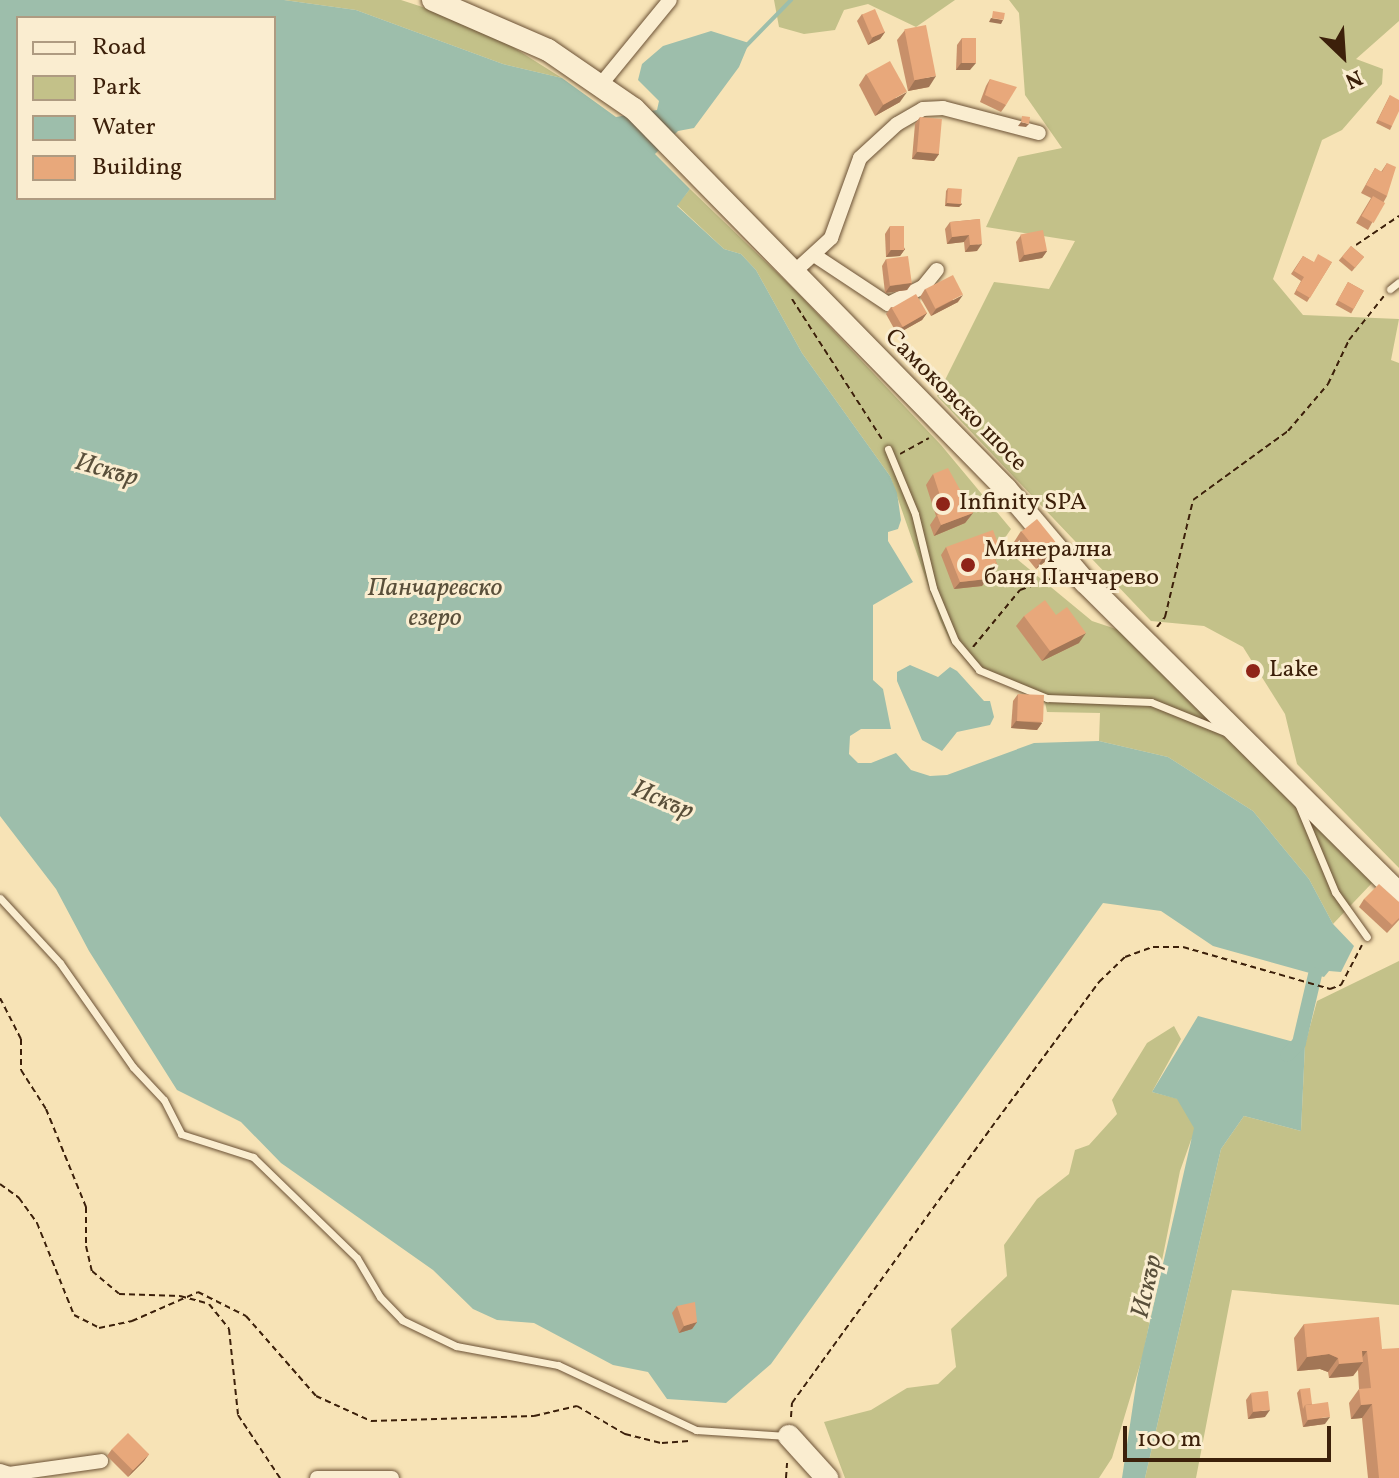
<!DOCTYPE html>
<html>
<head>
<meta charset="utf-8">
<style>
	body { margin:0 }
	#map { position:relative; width:1399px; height:1478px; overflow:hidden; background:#f7e3b6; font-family:Vollkorn,serif }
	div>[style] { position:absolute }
	.green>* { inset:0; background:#c3c189 }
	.water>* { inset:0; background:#9dbeab }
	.stream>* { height:4px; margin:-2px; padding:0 2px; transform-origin:2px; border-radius:2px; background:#9dbeab }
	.canal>* { height:14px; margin:-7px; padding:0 7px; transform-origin:7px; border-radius:7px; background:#9dbeab }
	.path>* { height:2px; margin-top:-1px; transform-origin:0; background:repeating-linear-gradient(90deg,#3c200a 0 6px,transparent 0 10px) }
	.roads { filter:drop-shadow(0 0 2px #6b5135) drop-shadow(0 0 2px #6b5135) }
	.lane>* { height:7px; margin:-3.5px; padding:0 3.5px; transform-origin:3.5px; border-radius:3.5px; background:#faedd0 }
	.street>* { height:14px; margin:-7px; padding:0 7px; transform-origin:7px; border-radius:7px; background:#faedd0 }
	.secondary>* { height:22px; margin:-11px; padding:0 11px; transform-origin:11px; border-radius:11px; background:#faedd0 }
	.wall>* { inset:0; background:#c8906a; transform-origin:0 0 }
	.shaded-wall>* { inset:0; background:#a27656 }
	.building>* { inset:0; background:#e8a87b; transform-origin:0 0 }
	.dots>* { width:22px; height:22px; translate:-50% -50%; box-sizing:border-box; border:4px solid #faedd0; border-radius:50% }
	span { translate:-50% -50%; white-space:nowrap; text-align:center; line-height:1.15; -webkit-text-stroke:6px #faedd0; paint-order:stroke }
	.street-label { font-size:24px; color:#3c200a }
	.poi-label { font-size:24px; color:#3c200a }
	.left { translate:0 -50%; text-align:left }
	.water-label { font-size:26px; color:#594f3a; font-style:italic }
	.legend { position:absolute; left:16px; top:16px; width:260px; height:184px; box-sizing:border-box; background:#faedd0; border:2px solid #ae9b81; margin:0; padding:10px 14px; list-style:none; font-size:24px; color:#3c200a }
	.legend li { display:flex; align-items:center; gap:16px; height:40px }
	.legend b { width:40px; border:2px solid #ae9b81 }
	.north { position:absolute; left:1303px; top:16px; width:80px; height:80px; -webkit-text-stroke:6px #faedd0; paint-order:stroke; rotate:155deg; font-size:22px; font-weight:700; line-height:32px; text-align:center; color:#3c200a }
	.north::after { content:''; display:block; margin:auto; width:28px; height:36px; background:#3c200a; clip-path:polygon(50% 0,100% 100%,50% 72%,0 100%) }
	.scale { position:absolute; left:1123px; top:1426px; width:208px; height:36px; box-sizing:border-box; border:4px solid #3c200a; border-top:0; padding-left:10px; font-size:24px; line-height:28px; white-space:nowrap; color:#3c200a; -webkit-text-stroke:6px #faedd0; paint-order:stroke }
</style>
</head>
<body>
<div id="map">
	<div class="green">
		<div style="clip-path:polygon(284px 0,401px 0,478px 25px,562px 78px,503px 64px,356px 10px)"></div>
		<div style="clip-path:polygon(774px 0,955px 0,916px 27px,868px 4px,844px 10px,835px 30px,804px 34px,779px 27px)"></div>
		<div style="clip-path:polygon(1009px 0,1399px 0,1399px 21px,1356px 59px,1383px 69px,1382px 84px,1342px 130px,1322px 140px,1273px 279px,1303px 315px,1399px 319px,1391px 360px,1399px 363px,1399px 868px,1297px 764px,1285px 714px,1243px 647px,1204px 626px,1151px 621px,937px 396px,994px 282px,1049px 289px,1075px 241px,986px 227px,1018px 157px,1062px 148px,1025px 95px,1019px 13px)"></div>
		<div style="clip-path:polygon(690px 189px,797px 292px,941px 445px,1011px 529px,1000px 545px,1092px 621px,1122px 631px,1181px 685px,1372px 883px,1333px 924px,1309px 879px,1253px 811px,1168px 757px,1099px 741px,1100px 713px,1047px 712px,1045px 702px,976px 672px,951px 643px,940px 620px,890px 476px,802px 353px,756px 270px,741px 254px,724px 249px,677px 205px)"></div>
		<div style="clip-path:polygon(1399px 961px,1399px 1305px,1232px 1290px,1196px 1478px,1145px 1478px,1221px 1149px,1244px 1116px,1301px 1131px,1305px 1045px,1317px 1001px)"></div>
		<div style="clip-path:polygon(1174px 1026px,1181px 1039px,1152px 1092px,1221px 1110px,1191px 1140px,1180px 1171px,1143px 1355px,1112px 1458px,1099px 1478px,845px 1478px,824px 1422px,871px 1410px,907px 1388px,938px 1384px,956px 1367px,951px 1329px,1007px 1276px,1004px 1245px,1037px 1199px,1069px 1174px,1075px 1150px,1089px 1145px,1117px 1114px,1112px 1100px,1147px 1043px)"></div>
	</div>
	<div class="water">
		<div style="clip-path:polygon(evenodd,0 0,284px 0,356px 10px,503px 64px,562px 78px,616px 117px,657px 110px,659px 101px,638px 80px,642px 64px,663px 46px,711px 31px,749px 43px,739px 67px,694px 128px,678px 131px,655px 154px,690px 189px,677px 206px,724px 249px,741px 254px,756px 270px,802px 353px,890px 476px,897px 493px,901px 520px,898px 529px,888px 532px,888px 541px,913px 582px,873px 605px,873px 680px,883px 689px,891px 729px,861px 729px,850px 736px,849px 754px,858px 763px,871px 763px,896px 753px,911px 770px,930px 776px,947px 775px,1034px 743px,1099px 741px,1168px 757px,1253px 811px,1309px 879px,1333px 924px,1354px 946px,1341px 972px,1329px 971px,1324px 977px,1213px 946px,1161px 911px,1103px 903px,771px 1364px,726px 1403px,667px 1399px,648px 1372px,613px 1365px,534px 1323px,497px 1320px,473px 1309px,433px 1270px,281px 1163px,241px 1122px,177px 1090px,89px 951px,56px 889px,0 816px,0 0,18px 18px,274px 18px,274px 198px,18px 198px,18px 18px)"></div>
		<div style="clip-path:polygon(910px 665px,938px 677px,950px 667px,957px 671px,984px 701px,990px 701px,994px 717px,990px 725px,957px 732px,942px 751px,922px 740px,897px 681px,897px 672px)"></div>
		<div style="clip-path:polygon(1198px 1016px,1305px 1045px,1301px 1131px,1244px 1116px,1221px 1149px,1145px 1478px,1122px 1478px,1137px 1378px,1194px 1128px,1177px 1099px,1152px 1092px)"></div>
	</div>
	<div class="stream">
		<div style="left:745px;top:47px;width:66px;rotate:-45.6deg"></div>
	</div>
	<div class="canal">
		<div style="left:1287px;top:1055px;width:17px;rotate:-45deg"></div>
		<div style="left:1299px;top:1043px;width:70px;rotate:-76.8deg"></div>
	</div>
	<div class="path">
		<div style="left:1356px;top:245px;width:52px;rotate:-34deg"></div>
		<div style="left:792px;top:299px;width:169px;rotate:57.3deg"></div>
		<div style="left:900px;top:454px;width:33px;rotate:-29deg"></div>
		<div style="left:1157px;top:627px;width:13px;rotate:-51deg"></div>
		<div style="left:1165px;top:617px;width:120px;rotate:-76.5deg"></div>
		<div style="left:1193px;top:500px;width:117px;rotate:-36deg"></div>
		<div style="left:1288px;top:431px;width:62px;rotate:-49.6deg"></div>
		<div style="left:1328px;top:384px;width:49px;rotate:-64.5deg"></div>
		<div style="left:1349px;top:340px;width:56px;rotate:-51.5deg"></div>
		<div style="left:973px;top:647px;width:74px;rotate:-50.5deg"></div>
		<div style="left:1020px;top:590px;width:38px;rotate:-20deg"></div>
		<div style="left:0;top:998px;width:46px;rotate:62.9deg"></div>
		<div style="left:21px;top:1039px;width:31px;rotate:90deg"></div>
		<div style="left:21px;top:1070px;width:46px;rotate:57.3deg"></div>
		<div style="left:46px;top:1109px;width:106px;rotate:67.8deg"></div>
		<div style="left:86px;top:1207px;width:39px;rotate:90deg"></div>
		<div style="left:86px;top:1246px;width:26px;rotate:77deg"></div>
		<div style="left:92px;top:1271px;width:35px;rotate:40deg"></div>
		<div style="left:119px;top:1294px;width:61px;rotate:1.9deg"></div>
		<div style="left:180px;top:1296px;width:30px;rotate:15deg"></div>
		<div style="left:209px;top:1304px;width:32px;rotate:51deg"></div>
		<div style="left:229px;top:1329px;width:86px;rotate:84deg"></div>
		<div style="left:238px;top:1415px;width:76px;rotate:56.3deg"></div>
		<div style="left:0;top:1184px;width:24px;rotate:36deg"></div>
		<div style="left:19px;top:1198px;width:31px;rotate:54deg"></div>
		<div style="left:37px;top:1223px;width:99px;rotate:68.1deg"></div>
		<div style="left:74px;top:1315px;width:28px;rotate:27deg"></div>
		<div style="left:99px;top:1328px;width:34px;rotate:-12deg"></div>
		<div style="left:132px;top:1321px;width:72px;rotate:-23.7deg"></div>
		<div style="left:198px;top:1292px;width:54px;rotate:26.6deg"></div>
		<div style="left:246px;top:1316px;width:106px;rotate:48.8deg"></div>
		<div style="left:316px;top:1396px;width:60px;rotate:24.4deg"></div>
		<div style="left:371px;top:1421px;width:163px;rotate:-1.8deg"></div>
		<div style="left:534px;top:1416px;width:44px;rotate:-13.1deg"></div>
		<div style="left:577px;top:1406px;width:56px;rotate:30.3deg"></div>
		<div style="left:625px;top:1434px;width:38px;rotate:14deg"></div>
		<div style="left:662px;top:1443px;width:27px;rotate:-4deg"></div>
		<div style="left:791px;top:1417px;width:14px;rotate:-86deg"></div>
		<div style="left:792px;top:1403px;width:339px;rotate:-54.1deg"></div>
		<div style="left:991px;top:1128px;width:182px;rotate:-53.5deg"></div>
		<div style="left:1099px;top:982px;width:36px;rotate:-44deg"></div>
		<div style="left:1125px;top:957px;width:30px;rotate:-20deg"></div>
		<div style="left:1153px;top:947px;width:30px"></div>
		<div style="left:1183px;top:947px;width:153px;rotate:15.9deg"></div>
		<div style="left:1330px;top:989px;width:12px;rotate:-20deg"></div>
		<div style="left:1341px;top:985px;width:45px;rotate:-62.3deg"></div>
		<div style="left:786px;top:1478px;width:15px;rotate:-86deg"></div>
	</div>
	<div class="roads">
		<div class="lane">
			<div style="left:1390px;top:289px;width:11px;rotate:-38deg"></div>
			<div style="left:888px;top:449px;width:70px;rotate:67.4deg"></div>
			<div style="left:915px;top:514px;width:76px;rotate:76.3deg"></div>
			<div style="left:933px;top:588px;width:57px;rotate:67.5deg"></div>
			<div style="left:955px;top:641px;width:38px;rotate:50deg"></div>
			<div style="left:979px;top:670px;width:74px;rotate:22.4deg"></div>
			<div style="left:1047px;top:698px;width:104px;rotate:2.2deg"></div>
			<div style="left:1151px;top:702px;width:80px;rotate:22.1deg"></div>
			<div style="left:1297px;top:801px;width:99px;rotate:67.3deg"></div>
			<div style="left:1335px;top:892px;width:55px;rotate:54.6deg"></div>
			<div style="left:0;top:898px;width:88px;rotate:47.3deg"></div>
			<div style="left:60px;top:963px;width:127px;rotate:54.9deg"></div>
			<div style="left:133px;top:1067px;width:45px;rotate:46.8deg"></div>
			<div style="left:164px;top:1100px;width:38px;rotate:63deg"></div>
			<div style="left:181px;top:1134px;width:76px;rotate:17.7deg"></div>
			<div style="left:253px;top:1157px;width:145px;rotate:44.2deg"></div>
			<div style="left:357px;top:1258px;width:45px;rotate:59.5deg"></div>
			<div style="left:380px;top:1297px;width:32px;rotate:46deg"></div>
			<div style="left:402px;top:1320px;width:60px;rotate:25.7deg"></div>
			<div style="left:456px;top:1346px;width:104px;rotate:10.6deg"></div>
			<div style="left:558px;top:1365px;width:153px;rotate:25.2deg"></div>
			<div style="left:696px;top:1430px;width:91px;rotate:3.8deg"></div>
		</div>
		<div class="street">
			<div style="left:602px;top:83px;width:107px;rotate:-50.7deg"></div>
			<div style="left:814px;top:255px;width:89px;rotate:33.5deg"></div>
			<div style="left:888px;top:304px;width:39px;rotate:-26deg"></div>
			<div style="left:923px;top:287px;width:22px;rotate:-51deg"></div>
			<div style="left:793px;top:273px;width:52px;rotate:-42.6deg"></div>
			<div style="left:831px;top:238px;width:85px;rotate:-70.1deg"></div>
			<div style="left:860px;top:158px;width:50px;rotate:-42.6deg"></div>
			<div style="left:897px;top:124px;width:30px;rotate:-30deg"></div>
			<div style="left:923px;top:109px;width:20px;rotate:-3deg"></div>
			<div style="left:943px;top:108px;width:99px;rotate:14.6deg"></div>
			<div style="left:0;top:1471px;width:9px;rotate:18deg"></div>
			<div style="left:9px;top:1474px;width:93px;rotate:-8deg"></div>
			<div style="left:317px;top:1478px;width:75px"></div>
		</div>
		<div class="secondary">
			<div style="left:433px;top:0;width:125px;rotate:23.5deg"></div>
			<div style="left:548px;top:50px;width:104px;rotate:34.5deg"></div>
			<div style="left:634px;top:109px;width:532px;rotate:45.61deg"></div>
			<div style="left:1006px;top:489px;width:122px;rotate:49.7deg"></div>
			<div style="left:1085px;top:582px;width:443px;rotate:44.8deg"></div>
			<div style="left:789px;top:1436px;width:57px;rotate:47.9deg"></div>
		</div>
	</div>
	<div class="wall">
		<div style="clip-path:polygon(862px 14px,885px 32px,880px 39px,868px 45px,857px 21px)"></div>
		<div style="clip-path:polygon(905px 30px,929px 87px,908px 91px,897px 40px)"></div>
		<div style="clip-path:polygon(962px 38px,970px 70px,956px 70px,957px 45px)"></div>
		<div style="clip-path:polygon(866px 74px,900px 102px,875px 116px,859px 85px)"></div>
		<div style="clip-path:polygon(990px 79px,1006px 105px,1001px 112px,980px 102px,986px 86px)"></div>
		<div style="clip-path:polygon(1390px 95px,1392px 126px,1390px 130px,1376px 123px)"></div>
		<div style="clip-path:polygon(920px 117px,939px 154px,934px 161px,912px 159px,915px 124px)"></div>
		<div style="clip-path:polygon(1387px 163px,1387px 196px,1368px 230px,1356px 223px,1371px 198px,1361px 193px,1375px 168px,1381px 172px)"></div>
		<div style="clip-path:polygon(948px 188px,962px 204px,959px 207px,945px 206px,946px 191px)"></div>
		<div style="clip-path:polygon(980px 219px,977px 251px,965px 252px,964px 242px,947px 244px,945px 229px,950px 222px)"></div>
		<div style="clip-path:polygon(890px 226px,905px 249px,900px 256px,886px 257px,885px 234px)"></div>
		<div style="clip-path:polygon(1021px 235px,1047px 251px,1042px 258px,1019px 262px,1016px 242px)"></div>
		<div style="left:1351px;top:246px;width:17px;height:19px;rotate:40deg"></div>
		<div style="clip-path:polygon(1303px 256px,1313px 262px,1332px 262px,1307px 302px,1294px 294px,1301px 281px,1291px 274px)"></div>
		<div style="clip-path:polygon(886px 259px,912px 283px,907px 290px,885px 293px,882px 266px)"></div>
		<div style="left:1348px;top:282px;width:18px;height:26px;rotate:29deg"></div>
		<div style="clip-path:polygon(925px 289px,958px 302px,931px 316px,920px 297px)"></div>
		<div style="clip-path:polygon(891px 307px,927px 313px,922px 320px,897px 334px,886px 314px)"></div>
		<div style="clip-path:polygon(933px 474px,973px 513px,965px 523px,934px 536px,930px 525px,936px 516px,926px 485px)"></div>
		<div style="clip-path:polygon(1021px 531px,1052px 556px,1036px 569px,1014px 542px)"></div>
		<div style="clip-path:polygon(946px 547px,993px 553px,998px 567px,994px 574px,986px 577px,987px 579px,982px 586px,954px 589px,941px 555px)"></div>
		<div style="clip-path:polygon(1056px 615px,1079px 643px,1042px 661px,1016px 626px,1024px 616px)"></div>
		<div style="clip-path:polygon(1018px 694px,1042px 723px,1037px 730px,1011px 728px,1013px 701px)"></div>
		<div style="clip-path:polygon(1364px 899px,1399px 902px,1399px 920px,1387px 933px,1359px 907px)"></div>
		<div style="clip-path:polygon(677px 1306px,697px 1322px,692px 1329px,679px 1333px,672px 1313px)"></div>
		<div style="clip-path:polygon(1304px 1324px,1382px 1349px,1399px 1478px,1368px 1478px,1362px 1418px,1351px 1419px,1349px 1403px,1359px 1389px,1358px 1370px,1353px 1376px,1329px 1378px,1328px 1372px,1320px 1369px,1297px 1371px,1294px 1338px)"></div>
		<div style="clip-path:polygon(1300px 1389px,1312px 1404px,1325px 1424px,1303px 1427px,1297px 1393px)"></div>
		<div style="clip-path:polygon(1251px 1393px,1265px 1417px,1248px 1419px,1246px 1400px)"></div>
		<div style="clip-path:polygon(112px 1449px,149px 1454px,144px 1461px,128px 1477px,107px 1456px)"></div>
	</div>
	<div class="shaded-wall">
		<div style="clip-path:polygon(991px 18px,1003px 20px,1001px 24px,989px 22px)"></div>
		<div style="clip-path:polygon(885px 32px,880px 39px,868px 45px,873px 37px)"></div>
		<div style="clip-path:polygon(961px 63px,976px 63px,970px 70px,956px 70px)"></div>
		<div style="clip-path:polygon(936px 76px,929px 87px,908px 91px,915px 80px)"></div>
		<div style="clip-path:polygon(907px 92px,900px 102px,875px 116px,883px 105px)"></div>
		<div style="clip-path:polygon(1021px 122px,1029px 124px,1026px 127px,1018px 126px)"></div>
		<div style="clip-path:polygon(917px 152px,939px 154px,934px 161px,912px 159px)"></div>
		<div style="clip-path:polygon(947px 203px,962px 204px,959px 207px,945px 206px)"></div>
		<div style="clip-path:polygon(969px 235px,964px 242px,947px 244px,952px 237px)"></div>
		<div style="clip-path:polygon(982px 244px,977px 251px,965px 252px,970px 245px)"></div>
		<div style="clip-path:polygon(905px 249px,900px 256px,886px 257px,891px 250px)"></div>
		<div style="clip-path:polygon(1047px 251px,1042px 258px,1019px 262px,1024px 255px)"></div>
		<div style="clip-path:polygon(912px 283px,907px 290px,885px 293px,890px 286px)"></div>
		<div style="clip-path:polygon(963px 295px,958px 302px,931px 316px,936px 309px)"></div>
		<div style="clip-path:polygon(927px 313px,922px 320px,897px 334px,902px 327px)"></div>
		<div style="clip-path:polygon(973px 513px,965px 523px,934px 536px,941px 525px)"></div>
		<div style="clip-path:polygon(1059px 546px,1052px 556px,1036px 569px,1043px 558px)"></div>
		<div style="clip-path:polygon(998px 567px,994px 574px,979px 580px,984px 573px)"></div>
		<div style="clip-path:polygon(987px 579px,982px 586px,954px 589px,960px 582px)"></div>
		<div style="clip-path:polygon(1086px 633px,1079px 643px,1042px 661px,1050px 651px)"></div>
		<div style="clip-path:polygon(1016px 721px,1042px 723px,1037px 730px,1011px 728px)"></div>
		<div style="clip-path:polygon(697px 1322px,692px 1329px,679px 1333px,684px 1326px)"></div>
		<div style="clip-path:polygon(1362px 1351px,1367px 1351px,1359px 1362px,1363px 1362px,1353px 1376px,1329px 1378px,1339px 1364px)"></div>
		<div style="clip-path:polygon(1329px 1354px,1338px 1358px,1328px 1372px,1320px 1369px,1297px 1371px,1307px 1357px)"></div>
		<div style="clip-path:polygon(1372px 1404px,1362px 1418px,1351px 1419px,1361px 1405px)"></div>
		<div style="clip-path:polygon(1270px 1410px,1265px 1417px,1248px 1419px,1253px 1412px)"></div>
		<div style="clip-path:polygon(1330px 1417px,1325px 1424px,1303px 1427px,1308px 1420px)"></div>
		<div style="clip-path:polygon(149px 1454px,144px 1461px,128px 1477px,133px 1470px)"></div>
	</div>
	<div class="building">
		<div style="left:875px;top:9px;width:25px;height:14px;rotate:67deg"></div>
		<div style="left:993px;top:11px;width:12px;height:7px;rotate:9deg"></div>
		<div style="left:926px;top:25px;width:52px;height:22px;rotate:79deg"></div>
		<div style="left:962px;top:38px;width:14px;height:25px"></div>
		<div style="left:890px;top:61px;width:35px;height:27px;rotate:61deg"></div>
		<div style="clip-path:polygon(990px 79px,1017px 87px,1006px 105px,985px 95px)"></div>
		<div style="clip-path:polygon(1390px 95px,1399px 100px,1399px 111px,1392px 126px,1378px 120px)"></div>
		<div style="clip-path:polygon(1022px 116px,1030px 117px,1029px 124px,1021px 122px)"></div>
		<div style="left:920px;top:117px;width:22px;height:35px;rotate:5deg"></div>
		<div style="clip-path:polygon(1387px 163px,1396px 167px,1387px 196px,1366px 185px,1375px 168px,1382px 172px)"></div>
		<div style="left:948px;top:188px;width:14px;height:15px;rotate:4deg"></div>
		<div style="left:1373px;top:196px;width:14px;height:23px;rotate:30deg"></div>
		<div style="clip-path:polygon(980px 219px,982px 244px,970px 245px,969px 235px,952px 237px,950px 222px)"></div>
		<div style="left:890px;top:226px;width:14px;height:24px"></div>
		<div style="left:1043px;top:230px;width:21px;height:23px;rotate:79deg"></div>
		<div style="left:1351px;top:246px;width:17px;height:14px;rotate:40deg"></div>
		<div style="clip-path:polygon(1318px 254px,1332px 262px,1310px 298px,1296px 290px,1304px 277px,1294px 271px,1303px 256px,1314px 262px)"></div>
		<div style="left:908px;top:256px;width:27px;height:22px;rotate:82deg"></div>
		<div style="left:953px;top:275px;width:22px;height:31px;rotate:63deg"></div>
		<div style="left:1348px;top:282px;width:18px;height:21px;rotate:29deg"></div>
		<div style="left:916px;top:294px;width:22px;height:28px;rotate:60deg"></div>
		<div style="clip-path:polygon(948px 468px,973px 513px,941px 525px,937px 515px,945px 511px,933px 474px)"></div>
		<div style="left:1037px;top:519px;width:35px;height:20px;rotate:51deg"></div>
		<div style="clip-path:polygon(993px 530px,999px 546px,991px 548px,998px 567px,984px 573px,987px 579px,960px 582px,946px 547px)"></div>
		<div style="clip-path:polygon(1045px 600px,1056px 615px,1067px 607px,1086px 633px,1050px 651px,1024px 616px)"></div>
		<div style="left:1018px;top:694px;width:26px;height:27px;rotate:2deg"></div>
		<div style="clip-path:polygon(1379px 884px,1399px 902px,1399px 918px,1392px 925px,1364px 899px)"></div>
		<div style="clip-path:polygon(695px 1302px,697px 1322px,684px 1326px,677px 1306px)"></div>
		<div style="clip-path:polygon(1379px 1317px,1382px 1349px,1399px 1348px,1399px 1478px,1379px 1478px,1372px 1404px,1361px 1405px,1359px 1389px,1371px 1388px,1367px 1351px,1362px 1351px,1363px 1362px,1339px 1364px,1338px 1358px,1329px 1354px,1307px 1357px,1304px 1324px)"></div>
		<div style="clip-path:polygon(1310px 1388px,1312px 1404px,1305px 1405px,1303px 1409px,1300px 1389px)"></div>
		<div style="left:1268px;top:1391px;width:19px;height:17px;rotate:84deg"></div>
		<div style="left:1328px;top:1402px;width:15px;height:23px;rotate:82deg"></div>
		<div style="left:128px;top:1433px;width:30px;height:23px;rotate:45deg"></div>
	</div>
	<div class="dots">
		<div style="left:943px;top:504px;background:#8f2418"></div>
		<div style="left:968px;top:565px;background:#8f2418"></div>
		<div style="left:1253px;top:671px;background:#8f2418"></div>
	</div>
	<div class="street-label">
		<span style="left:955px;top:401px;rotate:45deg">Самоковско шосе</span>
	</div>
	<div class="poi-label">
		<span class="left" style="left:959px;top:504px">Infinity SPA</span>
		<span class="left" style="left:984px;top:565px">Минерална<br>баня Панчарево</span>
		<span class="left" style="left:1269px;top:671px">Lake</span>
	</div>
	<div class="water-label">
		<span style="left:106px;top:471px;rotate:16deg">Искър</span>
		<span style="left:435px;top:604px">Панчаревско<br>езеро</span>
		<span style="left:662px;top:801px;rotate:23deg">Искър</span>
		<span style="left:1148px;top:1287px;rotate:-77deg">Искър</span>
	</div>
	<ul class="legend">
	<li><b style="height:10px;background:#faedd0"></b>Road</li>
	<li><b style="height:22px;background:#c3c189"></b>Park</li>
	<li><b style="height:22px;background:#9dbeab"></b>Water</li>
	<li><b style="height:22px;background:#e8a87b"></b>Building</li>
	</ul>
	<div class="north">N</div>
	<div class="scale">100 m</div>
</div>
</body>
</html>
